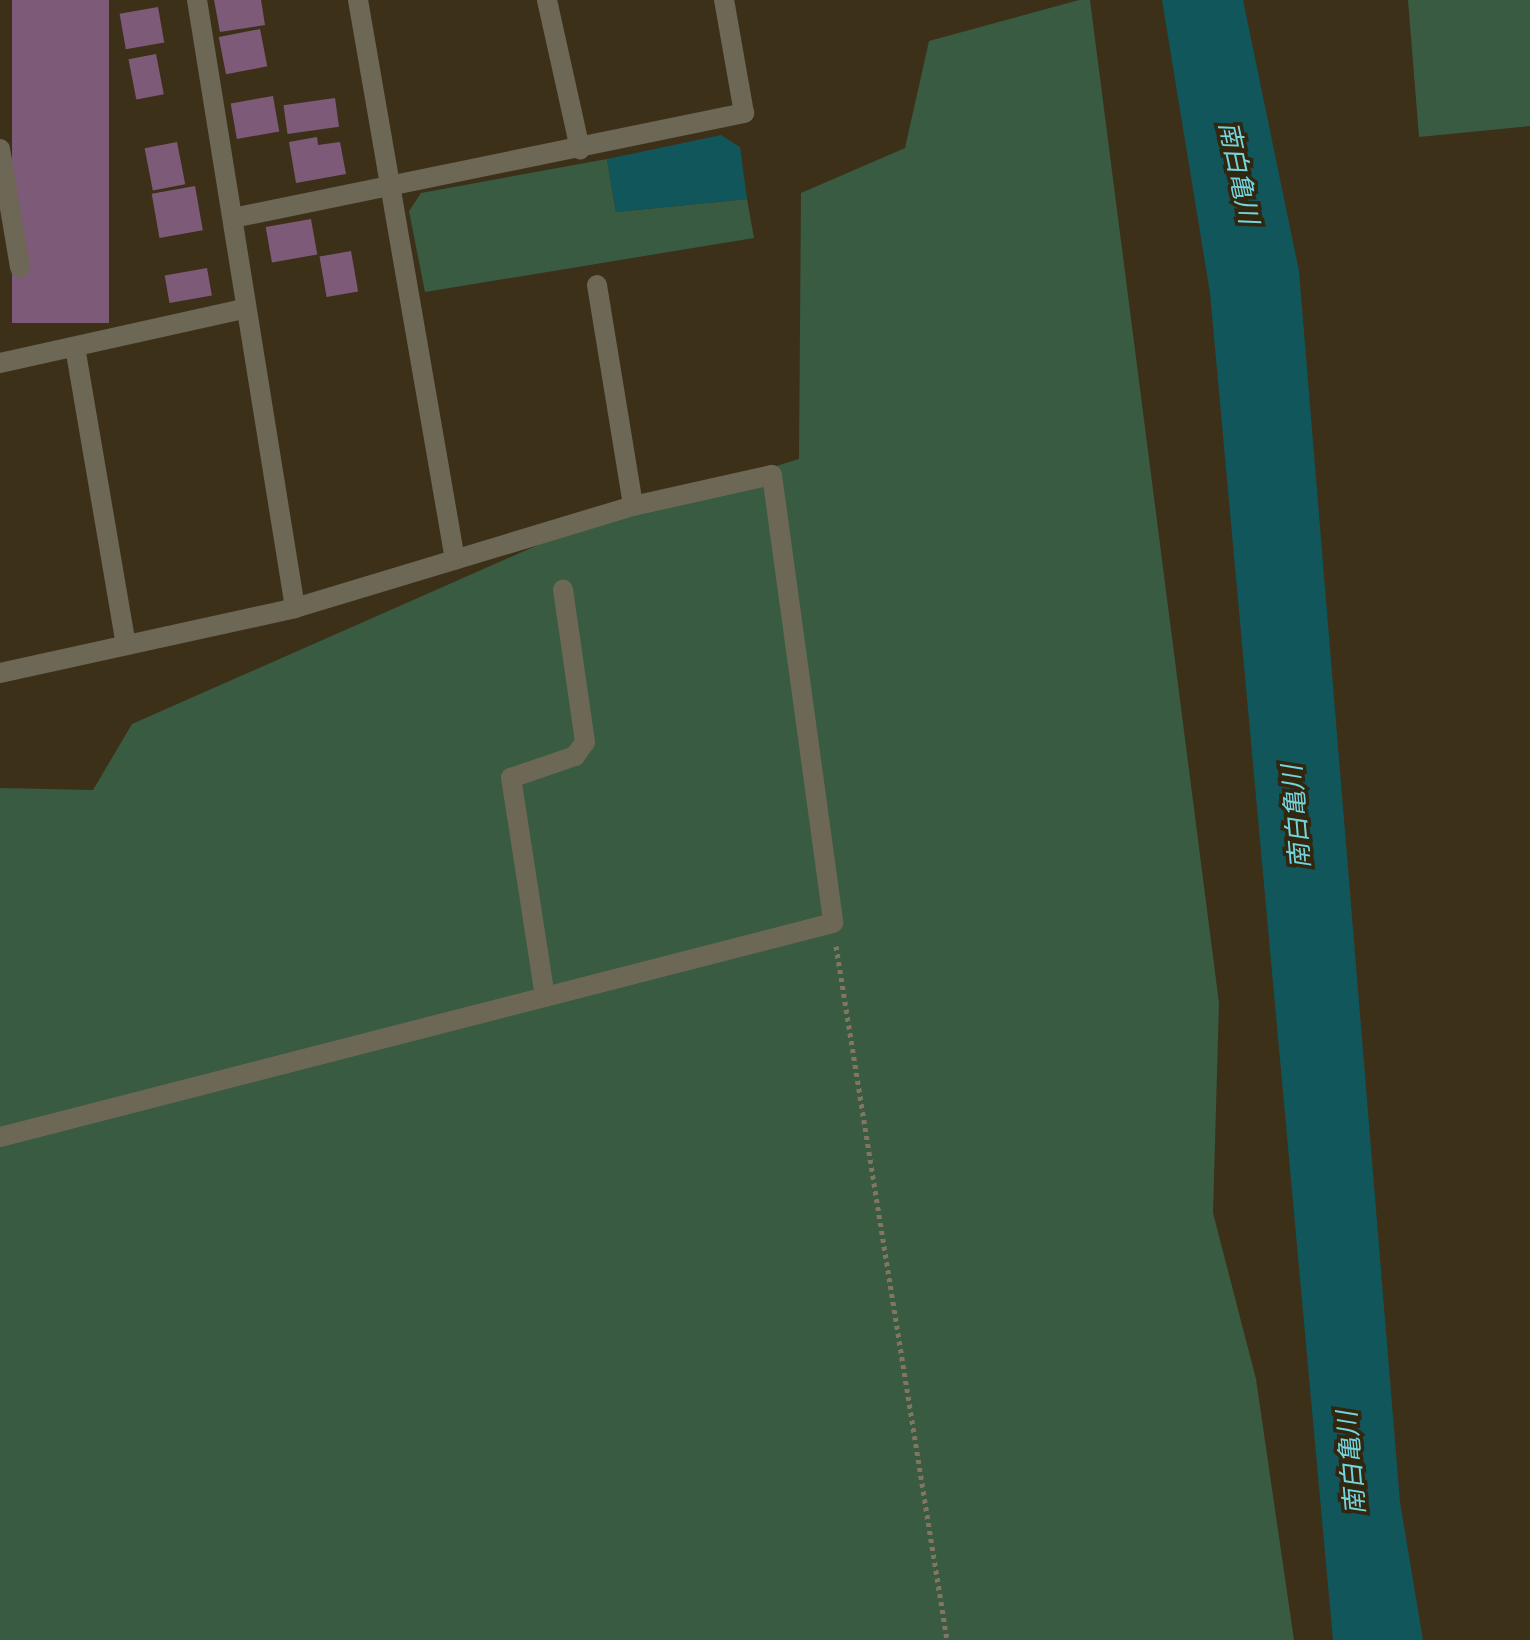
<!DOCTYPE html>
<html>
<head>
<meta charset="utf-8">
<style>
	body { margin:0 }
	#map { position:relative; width:1530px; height:1640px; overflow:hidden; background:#3d3019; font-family:Overpass,"Noto Sans JP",sans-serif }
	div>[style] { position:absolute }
	.green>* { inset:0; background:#385b41 }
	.water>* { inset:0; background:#11565b }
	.building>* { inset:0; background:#7e5a79; transform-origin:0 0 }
	.path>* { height:5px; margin-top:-2.5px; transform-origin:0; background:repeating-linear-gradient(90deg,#817662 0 4px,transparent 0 8px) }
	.minor>* { height:20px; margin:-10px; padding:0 10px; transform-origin:10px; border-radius:10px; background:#6d6755 }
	span { translate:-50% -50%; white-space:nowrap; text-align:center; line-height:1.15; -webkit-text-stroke:7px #32260f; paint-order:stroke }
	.water-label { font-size:26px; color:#73d6df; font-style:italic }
</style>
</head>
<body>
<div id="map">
	<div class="green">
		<div style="clip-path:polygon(1079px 0,1090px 0,1219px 1003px,1213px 1213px,1256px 1379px,1294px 1640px,0 1640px,0 788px,93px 790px,132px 724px,581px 526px,799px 459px,801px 193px,905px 148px,929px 41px)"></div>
		<div style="clip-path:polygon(1408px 0,1530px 0,1530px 126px,1419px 137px)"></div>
		<div style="clip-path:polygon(607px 159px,616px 212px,747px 199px,754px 238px,425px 292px,409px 211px,421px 193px)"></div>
	</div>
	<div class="water">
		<div style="clip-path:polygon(1162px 0,1243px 0,1299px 271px,1400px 1502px,1423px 1640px,1333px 1640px,1210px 293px)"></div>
		<div style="clip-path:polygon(721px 135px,740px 147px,747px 199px,616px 212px,607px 159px)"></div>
	</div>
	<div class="building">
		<div style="left:12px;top:0;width:97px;height:323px"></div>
		<div style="clip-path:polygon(214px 0,261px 0,265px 25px,220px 32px)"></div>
		<div style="left:158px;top:7px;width:36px;height:39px;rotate:80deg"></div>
		<div style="left:260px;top:29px;width:38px;height:42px;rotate:79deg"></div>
		<div style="left:156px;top:54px;width:41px;height:28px;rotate:79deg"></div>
		<div style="left:273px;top:96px;width:36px;height:43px;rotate:80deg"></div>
		<div style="left:335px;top:98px;width:29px;height:52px;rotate:82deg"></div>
		<div style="clip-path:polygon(317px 137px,318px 145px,340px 142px,346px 174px,296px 183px,289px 142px)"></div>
		<div style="left:177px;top:142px;width:43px;height:33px;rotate:79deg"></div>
		<div style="left:195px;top:186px;width:45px;height:44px;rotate:80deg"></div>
		<div style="left:311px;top:219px;width:36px;height:46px;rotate:80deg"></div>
		<div style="left:351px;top:251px;width:41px;height:32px;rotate:80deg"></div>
		<div style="left:207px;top:268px;width:28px;height:43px;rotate:80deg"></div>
	</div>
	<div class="path">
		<div style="left:836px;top:946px;width:703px;rotate:80.91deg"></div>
	</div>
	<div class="minor">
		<div style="left:197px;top:0;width:616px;rotate:80.84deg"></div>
		<div style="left:358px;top:0;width:568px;rotate:80.17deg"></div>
		<div style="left:547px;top:0;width:153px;rotate:77.5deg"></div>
		<div style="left:0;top:149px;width:120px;rotate:80.4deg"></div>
		<div style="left:233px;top:218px;width:522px;rotate:-11.61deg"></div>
		<div style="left:744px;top:113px;width:115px;rotate:-100deg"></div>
		<div style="left:597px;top:285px;width:224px;rotate:80.7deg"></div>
		<div style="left:75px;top:347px;width:302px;rotate:80.3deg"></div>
		<div style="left:0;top:363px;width:249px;rotate:-12.5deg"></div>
		<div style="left:0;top:673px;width:302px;rotate:-12.4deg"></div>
		<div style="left:295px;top:608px;width:353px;rotate:-16.8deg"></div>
		<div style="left:633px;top:506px;width:142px;rotate:-12.6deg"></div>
		<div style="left:772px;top:475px;width:452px;rotate:82.2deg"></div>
		<div style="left:833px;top:923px;width:860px;rotate:165.59deg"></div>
		<div style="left:545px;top:997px;width:222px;rotate:-98.8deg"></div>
		<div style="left:511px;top:778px;width:68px;rotate:-19deg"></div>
		<div style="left:575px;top:756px;width:17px;rotate:-54deg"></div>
		<div style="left:585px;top:742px;width:154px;rotate:-98.2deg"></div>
	</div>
	<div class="water-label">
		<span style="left:1236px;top:173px;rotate:78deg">南白亀川</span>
		<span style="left:1299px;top:817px;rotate:-95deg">南白亀川</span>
		<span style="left:1354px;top:1463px;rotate:-95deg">南白亀川</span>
	</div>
</div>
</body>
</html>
